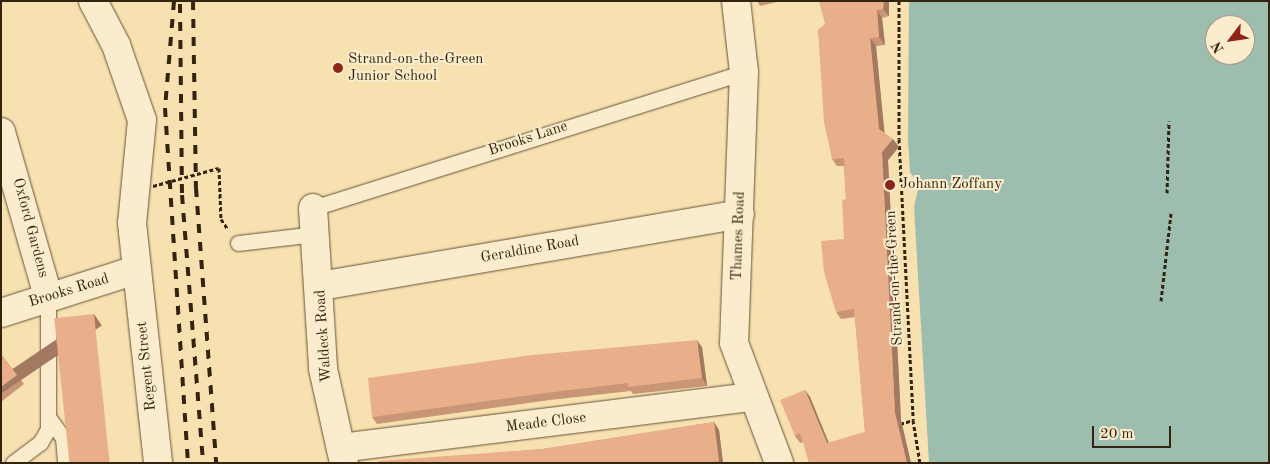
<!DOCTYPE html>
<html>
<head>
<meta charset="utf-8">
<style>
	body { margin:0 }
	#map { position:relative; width:1270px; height:464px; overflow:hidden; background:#f8e1b0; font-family:"Old Standard TT",serif }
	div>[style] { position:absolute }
	.water>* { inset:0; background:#9dbdaf }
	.path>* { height:3px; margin-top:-1.5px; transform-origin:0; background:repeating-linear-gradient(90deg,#33240f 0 4px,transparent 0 6.5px) }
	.roads { filter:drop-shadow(0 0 1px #645337) drop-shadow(0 0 1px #645337) }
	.lane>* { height:15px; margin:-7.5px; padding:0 7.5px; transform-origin:7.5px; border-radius:7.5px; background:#faeccc }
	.street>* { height:28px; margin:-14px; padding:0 14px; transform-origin:14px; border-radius:14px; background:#faeccc }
	.rail>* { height:4px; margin-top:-2px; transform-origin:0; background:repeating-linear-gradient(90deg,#33240f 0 9px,transparent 0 18px) }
	.path-bridge>* { height:3px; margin-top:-1.5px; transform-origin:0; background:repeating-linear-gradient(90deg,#33240f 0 4px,transparent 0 6.5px) }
	.wall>* { inset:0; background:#c89677 }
	.shaded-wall>* { inset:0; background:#a37a61; transform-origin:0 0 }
	.building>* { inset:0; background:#e9af8a; transform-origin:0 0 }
	.dots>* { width:14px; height:14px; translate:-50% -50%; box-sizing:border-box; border:2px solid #faeccc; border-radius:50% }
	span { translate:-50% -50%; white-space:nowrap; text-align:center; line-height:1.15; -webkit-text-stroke:4px #faeccc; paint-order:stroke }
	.poi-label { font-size:15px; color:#33240f }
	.left { translate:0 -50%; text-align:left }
	.street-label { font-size:15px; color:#33240f }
	.frame { position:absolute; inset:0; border:2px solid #33240f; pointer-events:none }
	.north { position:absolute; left:1205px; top:15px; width:50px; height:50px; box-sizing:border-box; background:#faeccc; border:1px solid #aa9c80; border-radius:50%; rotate:239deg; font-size:14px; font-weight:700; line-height:20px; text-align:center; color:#33240f }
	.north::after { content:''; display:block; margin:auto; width:18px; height:22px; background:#8f2418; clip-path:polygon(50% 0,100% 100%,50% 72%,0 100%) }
	.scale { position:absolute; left:1092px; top:426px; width:79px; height:22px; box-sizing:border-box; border:2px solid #33240f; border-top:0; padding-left:6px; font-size:15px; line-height:18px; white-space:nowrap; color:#33240f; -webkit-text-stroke:4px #faeccc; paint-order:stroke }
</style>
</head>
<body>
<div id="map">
	<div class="water">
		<div style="clip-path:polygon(evenodd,909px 1px,1269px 1px,1269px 463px,929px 463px,914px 207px,919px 185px,910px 172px,908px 140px,909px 1px,1215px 25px,1245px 25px,1245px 55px,1215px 55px,1215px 25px)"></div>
	</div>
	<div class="path">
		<div style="left:899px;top:1px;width:138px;rotate:90deg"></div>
		<div style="left:899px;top:139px;width:281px;rotate:87.1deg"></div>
		<div style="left:913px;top:420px;width:44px;rotate:80.8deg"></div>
		<div style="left:219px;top:168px;width:51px;rotate:87.8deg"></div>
		<div style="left:221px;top:219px;width:11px;rotate:56deg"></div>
		<div style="left:1167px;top:193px;width:72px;rotate:-88.4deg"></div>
		<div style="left:1161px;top:301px;width:89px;rotate:-83.5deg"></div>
		<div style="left:900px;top:424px;width:14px;rotate:-17deg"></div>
	</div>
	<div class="roads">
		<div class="lane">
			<div style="left:313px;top:208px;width:452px;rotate:-17.5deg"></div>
			<div style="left:238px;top:243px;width:79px;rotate:-6.6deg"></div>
			<div style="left:48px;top:417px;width:26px;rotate:54deg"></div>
			<div style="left:63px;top:438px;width:25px;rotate:85deg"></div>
			<div style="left:13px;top:463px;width:34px;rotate:-37deg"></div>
			<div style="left:40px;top:443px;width:16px;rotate:-60deg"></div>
			<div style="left:48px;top:429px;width:133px;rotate:-90deg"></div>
		</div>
		<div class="street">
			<div style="left:93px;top:1px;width:50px;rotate:62.4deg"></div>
			<div style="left:116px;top:45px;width:79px;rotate:70.9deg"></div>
			<div style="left:142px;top:120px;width:103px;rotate:95.5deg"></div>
			<div style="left:132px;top:223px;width:241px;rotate:83.8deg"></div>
			<div style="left:736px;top:1px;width:71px;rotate:83.6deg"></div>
			<div style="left:744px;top:72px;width:271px;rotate:92.1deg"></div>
			<div style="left:734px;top:343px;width:128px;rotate:69.4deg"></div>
			<div style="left:1px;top:132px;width:171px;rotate:74deg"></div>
			<div style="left:313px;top:208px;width:161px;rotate:86.4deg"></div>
			<div style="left:323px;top:369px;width:96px;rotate:77.4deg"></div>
			<div style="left:320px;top:286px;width:426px;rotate:-9.7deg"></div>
			<div style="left:1px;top:313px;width:142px;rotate:-17.7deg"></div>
			<div style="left:341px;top:448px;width:414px;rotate:-7.1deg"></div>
		</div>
	</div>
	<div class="rail">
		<div style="left:174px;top:1px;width:107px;rotate:94.8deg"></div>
		<div style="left:165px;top:108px;width:356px;rotate:86.3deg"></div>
		<div style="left:193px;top:1px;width:187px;rotate:89.1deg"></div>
		<div style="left:196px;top:188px;width:276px;rotate:85.8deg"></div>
		<div style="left:180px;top:4px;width:191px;rotate:89.4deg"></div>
		<div style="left:182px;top:195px;width:269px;rotate:85.5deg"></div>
	</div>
	<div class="path-bridge">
		<div style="left:153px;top:186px;width:68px;rotate:-15.3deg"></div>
	</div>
	<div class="wall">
		<div style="clip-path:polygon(757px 1px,781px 1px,760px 6px)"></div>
		<div style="clip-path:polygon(889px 1px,889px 16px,882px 18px,885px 45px,876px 46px,884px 133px,899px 147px,888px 160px,901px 420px,911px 463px,803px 442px,800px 443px,795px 436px,805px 390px,810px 397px,829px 443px,865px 432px,855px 317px,841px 319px,836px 312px,844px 239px,846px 199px,844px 166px,837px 166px,832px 159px,818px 30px)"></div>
		<div style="clip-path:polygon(702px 347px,707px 386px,633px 394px,631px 391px,550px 400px,377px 424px,372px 417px)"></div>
		<div style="clip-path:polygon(1px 354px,24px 384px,1px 402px)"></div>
		<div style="clip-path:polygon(714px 422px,719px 430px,723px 463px,379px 463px,543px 449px)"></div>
	</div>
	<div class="shaded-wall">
		<div style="clip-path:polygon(884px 1px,889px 1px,889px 16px,883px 9px)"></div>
		<div style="clip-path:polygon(877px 10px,882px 18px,885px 45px,879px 37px)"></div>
		<div style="clip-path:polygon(870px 38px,876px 46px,885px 137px,879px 129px)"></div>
		<div style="clip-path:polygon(893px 139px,899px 147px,888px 160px,901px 420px,911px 463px,907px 463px,895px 413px,882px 152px)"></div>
		<div style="left:94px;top:314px;width:14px;height:150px;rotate:56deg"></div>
		<div style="clip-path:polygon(697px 340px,702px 347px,707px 386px,702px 378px)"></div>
		<div style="clip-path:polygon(805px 390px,810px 397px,832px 451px,827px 443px)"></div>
		<div style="clip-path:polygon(714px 422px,719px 430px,723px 463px,720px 463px,719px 461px)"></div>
	</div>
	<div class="building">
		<div style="clip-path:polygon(819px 1px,884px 1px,883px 9px,877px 10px,879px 37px,870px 38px,879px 129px,893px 139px,882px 152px,895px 413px,907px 463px,809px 463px,800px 433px,795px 436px,780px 400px,805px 390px,827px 443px,865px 432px,854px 309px,836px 312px,824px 272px,821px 241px,844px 239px,842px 200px,846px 199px,844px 158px,832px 159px,824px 122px,818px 30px,825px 24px)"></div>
		<div style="left:94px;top:314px;width:150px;height:40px;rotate:84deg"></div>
		<div style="clip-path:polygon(697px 340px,702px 378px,628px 387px,628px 383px,545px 393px,372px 417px,368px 378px,532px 355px)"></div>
		<div style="clip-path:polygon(1px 354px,17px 375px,1px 387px)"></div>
		<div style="clip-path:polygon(714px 422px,719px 461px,704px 463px,379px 463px,378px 461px,543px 449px)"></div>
	</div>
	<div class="dots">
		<div style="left:338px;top:68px;background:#8f2418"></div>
		<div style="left:890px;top:185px;background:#8f2418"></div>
	</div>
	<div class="poi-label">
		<span class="left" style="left:348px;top:68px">Strand-on-the-Green<br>Junior School</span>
		<span class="left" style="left:900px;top:185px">Johann Zoffany</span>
	</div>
	<div class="street-label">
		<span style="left:528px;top:139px;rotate:-18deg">Brooks Lane</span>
		<span style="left:30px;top:228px;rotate:75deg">Oxford Gardens</span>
		<span style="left:739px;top:236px;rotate:-88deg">Thames Road</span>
		<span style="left:530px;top:250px;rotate:-10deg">Geraldine Road</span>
		<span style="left:895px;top:278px;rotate:-93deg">Strand-on-the-Green</span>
		<span style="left:69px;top:291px;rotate:-17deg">Brooks Road</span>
		<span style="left:324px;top:336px;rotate:-94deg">Waldeck Road</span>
		<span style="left:147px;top:366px;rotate:-96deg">Regent Street</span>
		<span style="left:546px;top:423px;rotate:-7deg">Meade Close</span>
	</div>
	<div class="frame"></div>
	<div class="north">N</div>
	<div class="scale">20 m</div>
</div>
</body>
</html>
